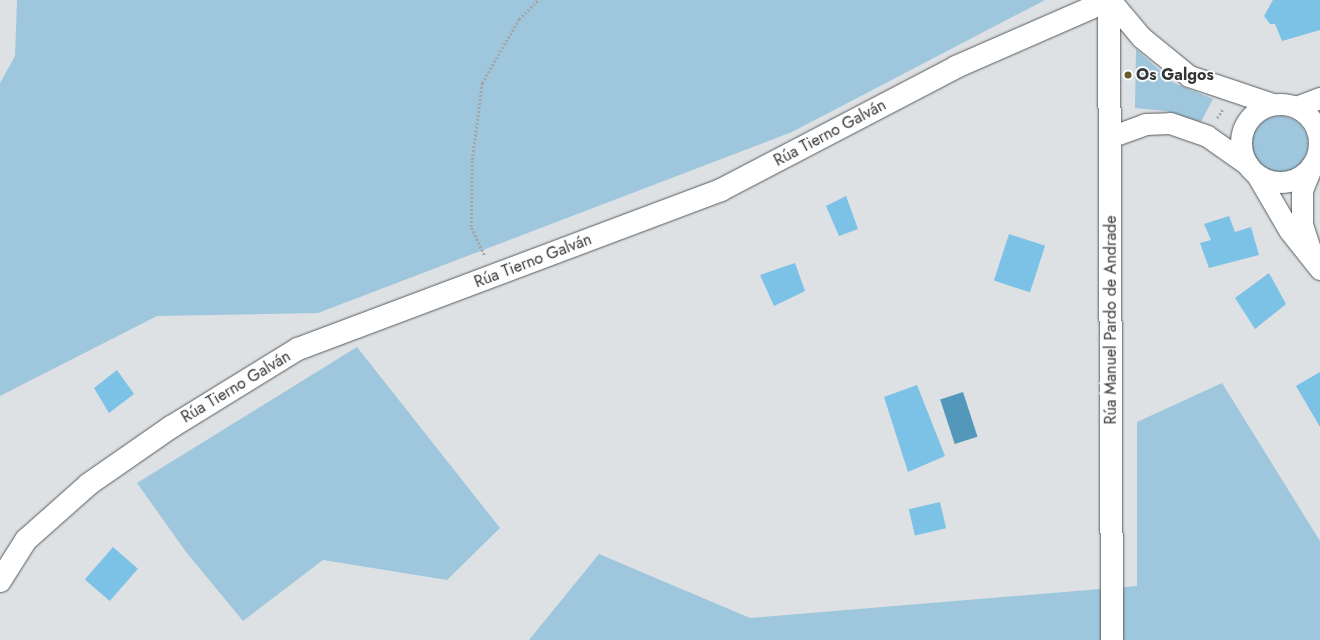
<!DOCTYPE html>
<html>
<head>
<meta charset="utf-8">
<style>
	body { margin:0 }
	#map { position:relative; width:1320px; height:640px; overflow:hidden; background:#dde1e4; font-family:Jost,sans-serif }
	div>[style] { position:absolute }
	.green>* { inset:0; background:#9ec7dd }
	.round { border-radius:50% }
	.water>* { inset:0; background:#5398bb; transform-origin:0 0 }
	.building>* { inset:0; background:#7cc1e6; transform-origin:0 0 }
	.path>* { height:2.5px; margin-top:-1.25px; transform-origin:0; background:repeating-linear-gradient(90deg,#a4a7a9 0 2px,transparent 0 4px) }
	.roads { filter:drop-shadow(0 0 1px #575a5c) drop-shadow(0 0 1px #575a5c) }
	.minor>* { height:21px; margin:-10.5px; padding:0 10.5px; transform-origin:10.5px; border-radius:10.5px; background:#fff }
	.minor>.ring { margin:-10.5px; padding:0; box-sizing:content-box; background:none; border:21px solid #fff; border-radius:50% }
	.tertiary>* { height:22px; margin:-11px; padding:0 11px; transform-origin:11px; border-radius:11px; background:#fff }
	.dots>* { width:11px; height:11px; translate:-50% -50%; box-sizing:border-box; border:2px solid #fff; border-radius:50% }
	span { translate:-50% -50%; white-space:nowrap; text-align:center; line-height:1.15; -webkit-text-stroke:3.5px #fff; paint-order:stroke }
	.poi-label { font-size:16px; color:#353738; font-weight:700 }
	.left { translate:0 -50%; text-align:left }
	.street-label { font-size:16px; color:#353738 }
</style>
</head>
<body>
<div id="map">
	<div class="green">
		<div style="clip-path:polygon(17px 0,1045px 0,792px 132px,318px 313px,157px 316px,0 396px,0 83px,15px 56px)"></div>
		<div style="clip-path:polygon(1136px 49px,1174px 83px,1213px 99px,1201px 122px,1166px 111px,1135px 108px)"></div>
		<div class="round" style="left:1252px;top:116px;width:56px;height:56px"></div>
		<div style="clip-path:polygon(357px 347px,500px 528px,447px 580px,323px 560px,243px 621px,186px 552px,137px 483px)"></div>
		<div style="clip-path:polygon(1222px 383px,1320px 541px,1320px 640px,529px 640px,599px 554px,750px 618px,1137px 586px,1137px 422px)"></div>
	</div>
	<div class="water">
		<div style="left:963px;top:392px;width:47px;height:24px;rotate:72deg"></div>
	</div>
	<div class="building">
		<div style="clip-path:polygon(1273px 0,1320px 0,1320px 30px,1282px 41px,1275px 24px,1270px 24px,1264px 16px)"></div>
		<div style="clip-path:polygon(846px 196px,858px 229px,839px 236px,826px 206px)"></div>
		<div style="clip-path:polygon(1229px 216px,1235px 232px,1251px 227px,1259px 255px,1209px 268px,1200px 243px,1211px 240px,1204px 224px)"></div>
		<div style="left:1009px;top:234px;width:38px;height:49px;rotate:18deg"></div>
		<div style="clip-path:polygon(795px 263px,805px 291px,774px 306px,760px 275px)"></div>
		<div style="clip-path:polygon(1269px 273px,1286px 304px,1255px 329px,1235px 298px)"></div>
		<div style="clip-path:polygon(117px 370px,134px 394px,109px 413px,94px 388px)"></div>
		<div style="clip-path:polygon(1320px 372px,1320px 427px,1296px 386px)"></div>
		<div style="clip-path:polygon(917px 385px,945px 456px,908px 472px,884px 397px)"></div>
		<div style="left:940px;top:502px;width:27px;height:32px;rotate:77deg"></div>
		<div style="left:113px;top:547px;width:33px;height:43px;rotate:41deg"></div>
	</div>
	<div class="path">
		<div style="left:1217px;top:118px;width:11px;rotate:-56deg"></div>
		<div style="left:484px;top:255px;width:31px;rotate:-115deg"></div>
		<div style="left:471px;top:227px;width:67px;rotate:-89.1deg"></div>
		<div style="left:472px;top:160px;width:78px;rotate:-82.6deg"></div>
		<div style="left:482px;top:83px;width:74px;rotate:-60deg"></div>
		<div style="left:519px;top:19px;width:27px;rotate:-45deg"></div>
	</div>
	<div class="roads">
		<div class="minor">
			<div style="left:1110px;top:0;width:48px;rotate:50deg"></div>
			<div style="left:1141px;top:37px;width:62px;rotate:39.1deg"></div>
			<div style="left:1189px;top:76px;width:88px;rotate:18.6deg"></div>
			<div class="ring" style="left:1241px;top:104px;width:57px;height:57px"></div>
			<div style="left:1296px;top:107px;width:26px;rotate:-21deg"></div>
			<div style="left:1110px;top:137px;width:37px;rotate:-20deg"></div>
			<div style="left:1145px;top:124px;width:25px;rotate:-2deg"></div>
			<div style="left:1170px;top:123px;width:39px;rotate:19deg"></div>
			<div style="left:1207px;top:136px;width:49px;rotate:35deg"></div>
			<div style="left:1257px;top:175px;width:64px;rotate:59.8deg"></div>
			<div style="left:1289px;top:230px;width:50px;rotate:51.5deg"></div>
			<div style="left:1310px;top:249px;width:26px;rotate:-108deg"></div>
			<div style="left:1302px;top:224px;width:34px;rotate:-90deg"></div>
			<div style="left:1302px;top:190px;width:27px;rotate:-68deg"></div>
		</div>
		<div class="tertiary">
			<div style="left:1109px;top:0;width:640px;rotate:89.73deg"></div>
			<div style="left:0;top:581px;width:49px;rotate:-57.6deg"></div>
			<div style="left:26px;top:540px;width:84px;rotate:-41.6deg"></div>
			<div style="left:89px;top:484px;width:100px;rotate:-34.8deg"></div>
			<div style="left:171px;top:427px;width:149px;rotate:-31.6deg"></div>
			<div style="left:298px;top:349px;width:452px;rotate:-20.6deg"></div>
			<div style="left:721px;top:190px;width:265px;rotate:-27.6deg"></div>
			<div style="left:956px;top:67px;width:167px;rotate:-23.6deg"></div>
		</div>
	</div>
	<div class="dots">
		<div style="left:1128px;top:75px;background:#695927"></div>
	</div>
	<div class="poi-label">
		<span class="left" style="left:1136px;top:75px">Os Galgos</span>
	</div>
	<div class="street-label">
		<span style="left:830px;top:133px;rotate:-28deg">Rúa Tierno Galván</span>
		<span style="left:533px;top:261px;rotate:-21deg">Rúa Tierno Galván</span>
		<span style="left:1111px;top:320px;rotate:-90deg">Rúa Manuel Pardo de Andrade</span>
		<span style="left:236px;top:387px;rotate:-31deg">Rúa Tierno Galván</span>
	</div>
</div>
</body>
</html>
